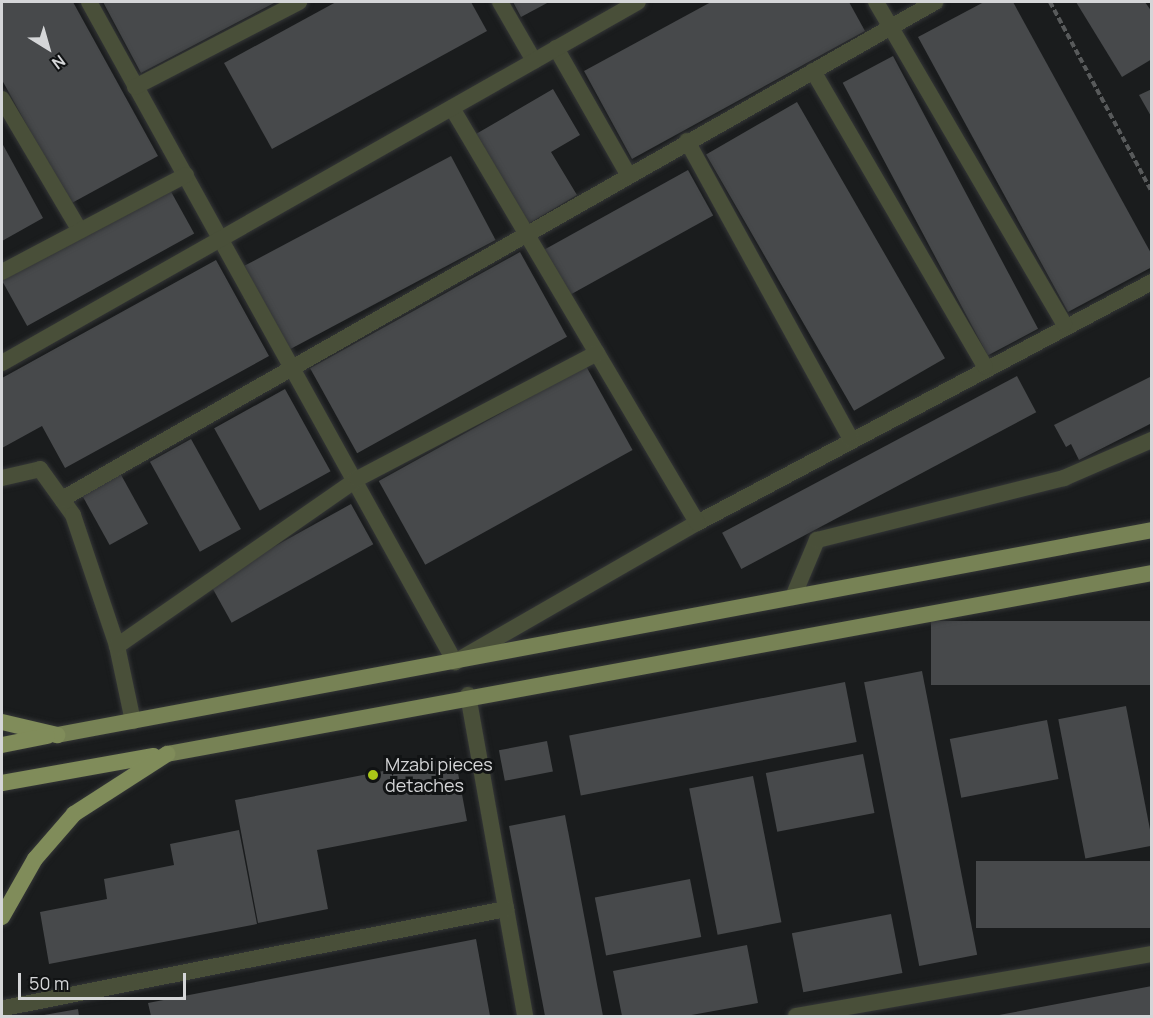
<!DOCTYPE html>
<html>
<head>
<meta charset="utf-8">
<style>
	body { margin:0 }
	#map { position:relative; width:1153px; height:1018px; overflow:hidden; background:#1a1c1d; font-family:Manrope,sans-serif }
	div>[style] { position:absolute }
	.building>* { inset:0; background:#47494b; transform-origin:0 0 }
	.path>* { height:4px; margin-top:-2px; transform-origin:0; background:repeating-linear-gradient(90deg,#585a5b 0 6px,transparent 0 9px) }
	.roads { filter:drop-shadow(0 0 2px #343637) drop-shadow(0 0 2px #343637) }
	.minor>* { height:16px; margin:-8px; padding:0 8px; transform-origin:8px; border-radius:8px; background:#494f39 }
	.primary>* { height:16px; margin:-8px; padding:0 8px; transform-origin:8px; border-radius:8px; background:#778255 }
	.trunk>* { height:16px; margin:-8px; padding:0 8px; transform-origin:8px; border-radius:8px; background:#808c5a }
	.dots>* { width:16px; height:16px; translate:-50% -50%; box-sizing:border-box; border:3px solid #111314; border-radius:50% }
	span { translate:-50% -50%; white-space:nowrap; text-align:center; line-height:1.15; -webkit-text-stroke:6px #111314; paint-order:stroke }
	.poi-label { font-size:18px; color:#d5d6d8 }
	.left { translate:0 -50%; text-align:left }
	.frame { position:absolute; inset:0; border:3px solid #d5d6d8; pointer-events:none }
	.north { position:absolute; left:18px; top:18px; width:60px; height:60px; -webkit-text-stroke:4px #111314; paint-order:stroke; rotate:143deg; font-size:16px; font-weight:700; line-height:24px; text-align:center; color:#d5d6d8 }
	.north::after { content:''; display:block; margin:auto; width:21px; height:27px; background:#d5d6d8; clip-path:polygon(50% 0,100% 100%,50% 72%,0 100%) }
	.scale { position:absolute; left:18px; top:973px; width:168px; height:27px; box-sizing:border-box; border:3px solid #d5d6d8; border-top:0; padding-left:8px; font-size:18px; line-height:21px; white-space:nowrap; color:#d5d6d8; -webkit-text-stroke:4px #111314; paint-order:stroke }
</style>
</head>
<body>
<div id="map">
	<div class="building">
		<div style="clip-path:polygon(2px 2px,73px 2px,158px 156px,70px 204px,2px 80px)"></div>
		<div style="clip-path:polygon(103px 2px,276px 2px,141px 73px)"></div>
		<div style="clip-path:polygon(336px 2px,471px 2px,487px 31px,272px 149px,224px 63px)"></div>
		<div style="clip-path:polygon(513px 2px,549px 2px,521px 17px)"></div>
		<div style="clip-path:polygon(711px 2px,849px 2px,865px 31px,632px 159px,584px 71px)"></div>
		<div style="clip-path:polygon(984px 2px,1013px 2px,1152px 255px,1152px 267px,1068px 312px,918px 37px)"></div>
		<div style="clip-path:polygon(1076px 2px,1145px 2px,1152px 12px,1152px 59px,1122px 77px)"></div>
		<div style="left:893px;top:56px;width:309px;height:57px;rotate:62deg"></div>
		<div style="clip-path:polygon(553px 89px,580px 135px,551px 152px,577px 195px,528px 224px,476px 134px)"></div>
		<div style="clip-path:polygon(1152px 89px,1152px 118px,1139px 95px)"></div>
		<div style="left:797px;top:102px;width:296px;height:105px;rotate:60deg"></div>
		<div style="clip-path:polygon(2px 143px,43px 218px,2px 241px)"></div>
		<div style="left:451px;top:156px;width:95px;height:234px;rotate:62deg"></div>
		<div style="left:688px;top:170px;width:52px;height:164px;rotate:61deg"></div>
		<div style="left:169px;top:188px;width:52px;height:191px;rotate:61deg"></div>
		<div style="left:520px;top:252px;width:97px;height:240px;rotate:61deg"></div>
		<div style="clip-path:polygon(216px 260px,269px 356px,65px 468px,42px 426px,2px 448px,2px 378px)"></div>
		<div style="left:586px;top:366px;width:96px;height:237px;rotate:61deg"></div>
		<div style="left:1017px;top:376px;width:41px;height:334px;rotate:62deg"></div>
		<div style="clip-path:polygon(1152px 376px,1152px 423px,1079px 460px,1071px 444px,1066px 447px,1054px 425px)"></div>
		<div style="left:285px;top:389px;width:94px;height:81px;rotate:61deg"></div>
		<div style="left:191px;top:439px;width:103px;height:47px;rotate:61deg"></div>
		<div style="left:120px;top:473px;width:58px;height:44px;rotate:61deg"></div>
		<div style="left:351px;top:504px;width:46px;height:162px;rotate:61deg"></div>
		<div style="left:1152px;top:621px;width:64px;height:221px;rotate:90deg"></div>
		<div style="left:922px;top:671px;width:289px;height:59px;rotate:79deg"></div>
		<div style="left:845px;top:682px;width:61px;height:281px;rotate:79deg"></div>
		<div style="left:1126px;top:706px;width:142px;height:69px;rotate:79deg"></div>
		<div style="left:1047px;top:720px;width:60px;height:99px;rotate:79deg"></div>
		<div style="left:547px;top:741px;width:31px;height:49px;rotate:79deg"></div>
		<div style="left:863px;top:754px;width:60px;height:99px;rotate:79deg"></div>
		<div style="clip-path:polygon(455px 757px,467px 821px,317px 850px,328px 909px,258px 923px,235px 800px)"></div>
		<div style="left:753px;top:776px;width:149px;height:65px;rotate:79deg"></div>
		<div style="clip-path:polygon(565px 815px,583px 910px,603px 1016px,545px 1016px,509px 826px)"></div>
		<div style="clip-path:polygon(239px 830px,257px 924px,49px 964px,40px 912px,107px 899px,104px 879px,174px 865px,170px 844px)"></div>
		<div style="left:1152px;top:861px;width:67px;height:176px;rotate:90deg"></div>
		<div style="left:690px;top:879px;width:59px;height:97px;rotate:79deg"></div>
		<div style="left:891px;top:914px;width:60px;height:101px;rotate:79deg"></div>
		<div style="clip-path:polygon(476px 939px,490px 1016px,151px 1016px,148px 1003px)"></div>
		<div style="clip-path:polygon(747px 945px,758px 1003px,686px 1016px,622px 1016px,613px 971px)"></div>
		<div style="clip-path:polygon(1152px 986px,1152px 1016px,999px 1016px,999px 1015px)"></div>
		<div style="clip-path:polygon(78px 1009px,79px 1016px,44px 1016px,44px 1015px)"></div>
	</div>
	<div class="path">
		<div style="left:1050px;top:2px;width:216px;rotate:61.8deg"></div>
	</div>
	<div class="roads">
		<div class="minor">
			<div style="left:89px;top:2px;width:755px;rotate:60.99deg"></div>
			<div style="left:455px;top:662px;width:279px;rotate:-29.9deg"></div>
			<div style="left:697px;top:523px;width:515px;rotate:-27.91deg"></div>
			<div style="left:500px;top:2px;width:68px;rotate:60deg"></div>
			<div style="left:876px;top:2px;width:373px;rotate:59.7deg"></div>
			<div style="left:556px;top:48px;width:145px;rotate:60.3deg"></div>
			<div style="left:813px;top:71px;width:342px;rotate:59.8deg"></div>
			<div style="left:135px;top:87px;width:185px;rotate:-27.4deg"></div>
			<div style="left:2px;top:99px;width:153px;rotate:59.4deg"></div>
			<div style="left:452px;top:108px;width:482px;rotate:59.4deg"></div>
			<div style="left:687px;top:141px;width:340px;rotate:61.2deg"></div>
			<div style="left:2px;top:272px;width:208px;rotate:-27.8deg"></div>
			<div style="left:2px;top:363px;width:731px;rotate:-29.58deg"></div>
			<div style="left:2px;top:478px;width:39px;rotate:-13deg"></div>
			<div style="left:40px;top:469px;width:57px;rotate:54.3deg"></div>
			<div style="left:73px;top:515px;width:138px;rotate:71.4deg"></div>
			<div style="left:117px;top:646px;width:77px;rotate:78deg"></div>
			<div style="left:62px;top:499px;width:1005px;rotate:-29.65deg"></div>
			<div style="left:793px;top:597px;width:62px;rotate:-67.2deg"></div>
			<div style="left:817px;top:540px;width:255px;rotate:-14.1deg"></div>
			<div style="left:1064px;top:478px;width:96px;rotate:-23.4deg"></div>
			<div style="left:117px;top:646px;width:292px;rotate:-34.8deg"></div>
			<div style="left:357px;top:479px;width:271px;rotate:-27.7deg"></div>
			<div style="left:468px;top:695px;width:326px;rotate:79.9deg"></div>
			<div style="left:4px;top:1008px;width:512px;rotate:-11.16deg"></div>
			<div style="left:796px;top:1016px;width:361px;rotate:-9.9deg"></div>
		</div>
		<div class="primary">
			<div style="left:57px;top:735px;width:1114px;rotate:-10.6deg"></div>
			<div style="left:167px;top:754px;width:1001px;rotate:-10.41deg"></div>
		</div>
		<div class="trunk">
			<div style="left:2px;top:722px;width:57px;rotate:13.3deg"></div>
			<div style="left:2px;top:745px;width:46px;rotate:-11.3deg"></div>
			<div style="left:2px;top:783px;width:154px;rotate:-10.1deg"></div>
			<div style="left:2px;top:917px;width:67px;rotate:-60.4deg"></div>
			<div style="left:35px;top:859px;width:60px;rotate:-49.1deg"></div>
			<div style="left:74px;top:814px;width:111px;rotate:-32.8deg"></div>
		</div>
	</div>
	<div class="dots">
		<div style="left:373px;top:775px;background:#aac717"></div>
	</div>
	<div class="poi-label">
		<span class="left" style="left:385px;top:775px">Mzabi pieces<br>detaches</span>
	</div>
	<div class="frame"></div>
	<div class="north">N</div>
	<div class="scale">50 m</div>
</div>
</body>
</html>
